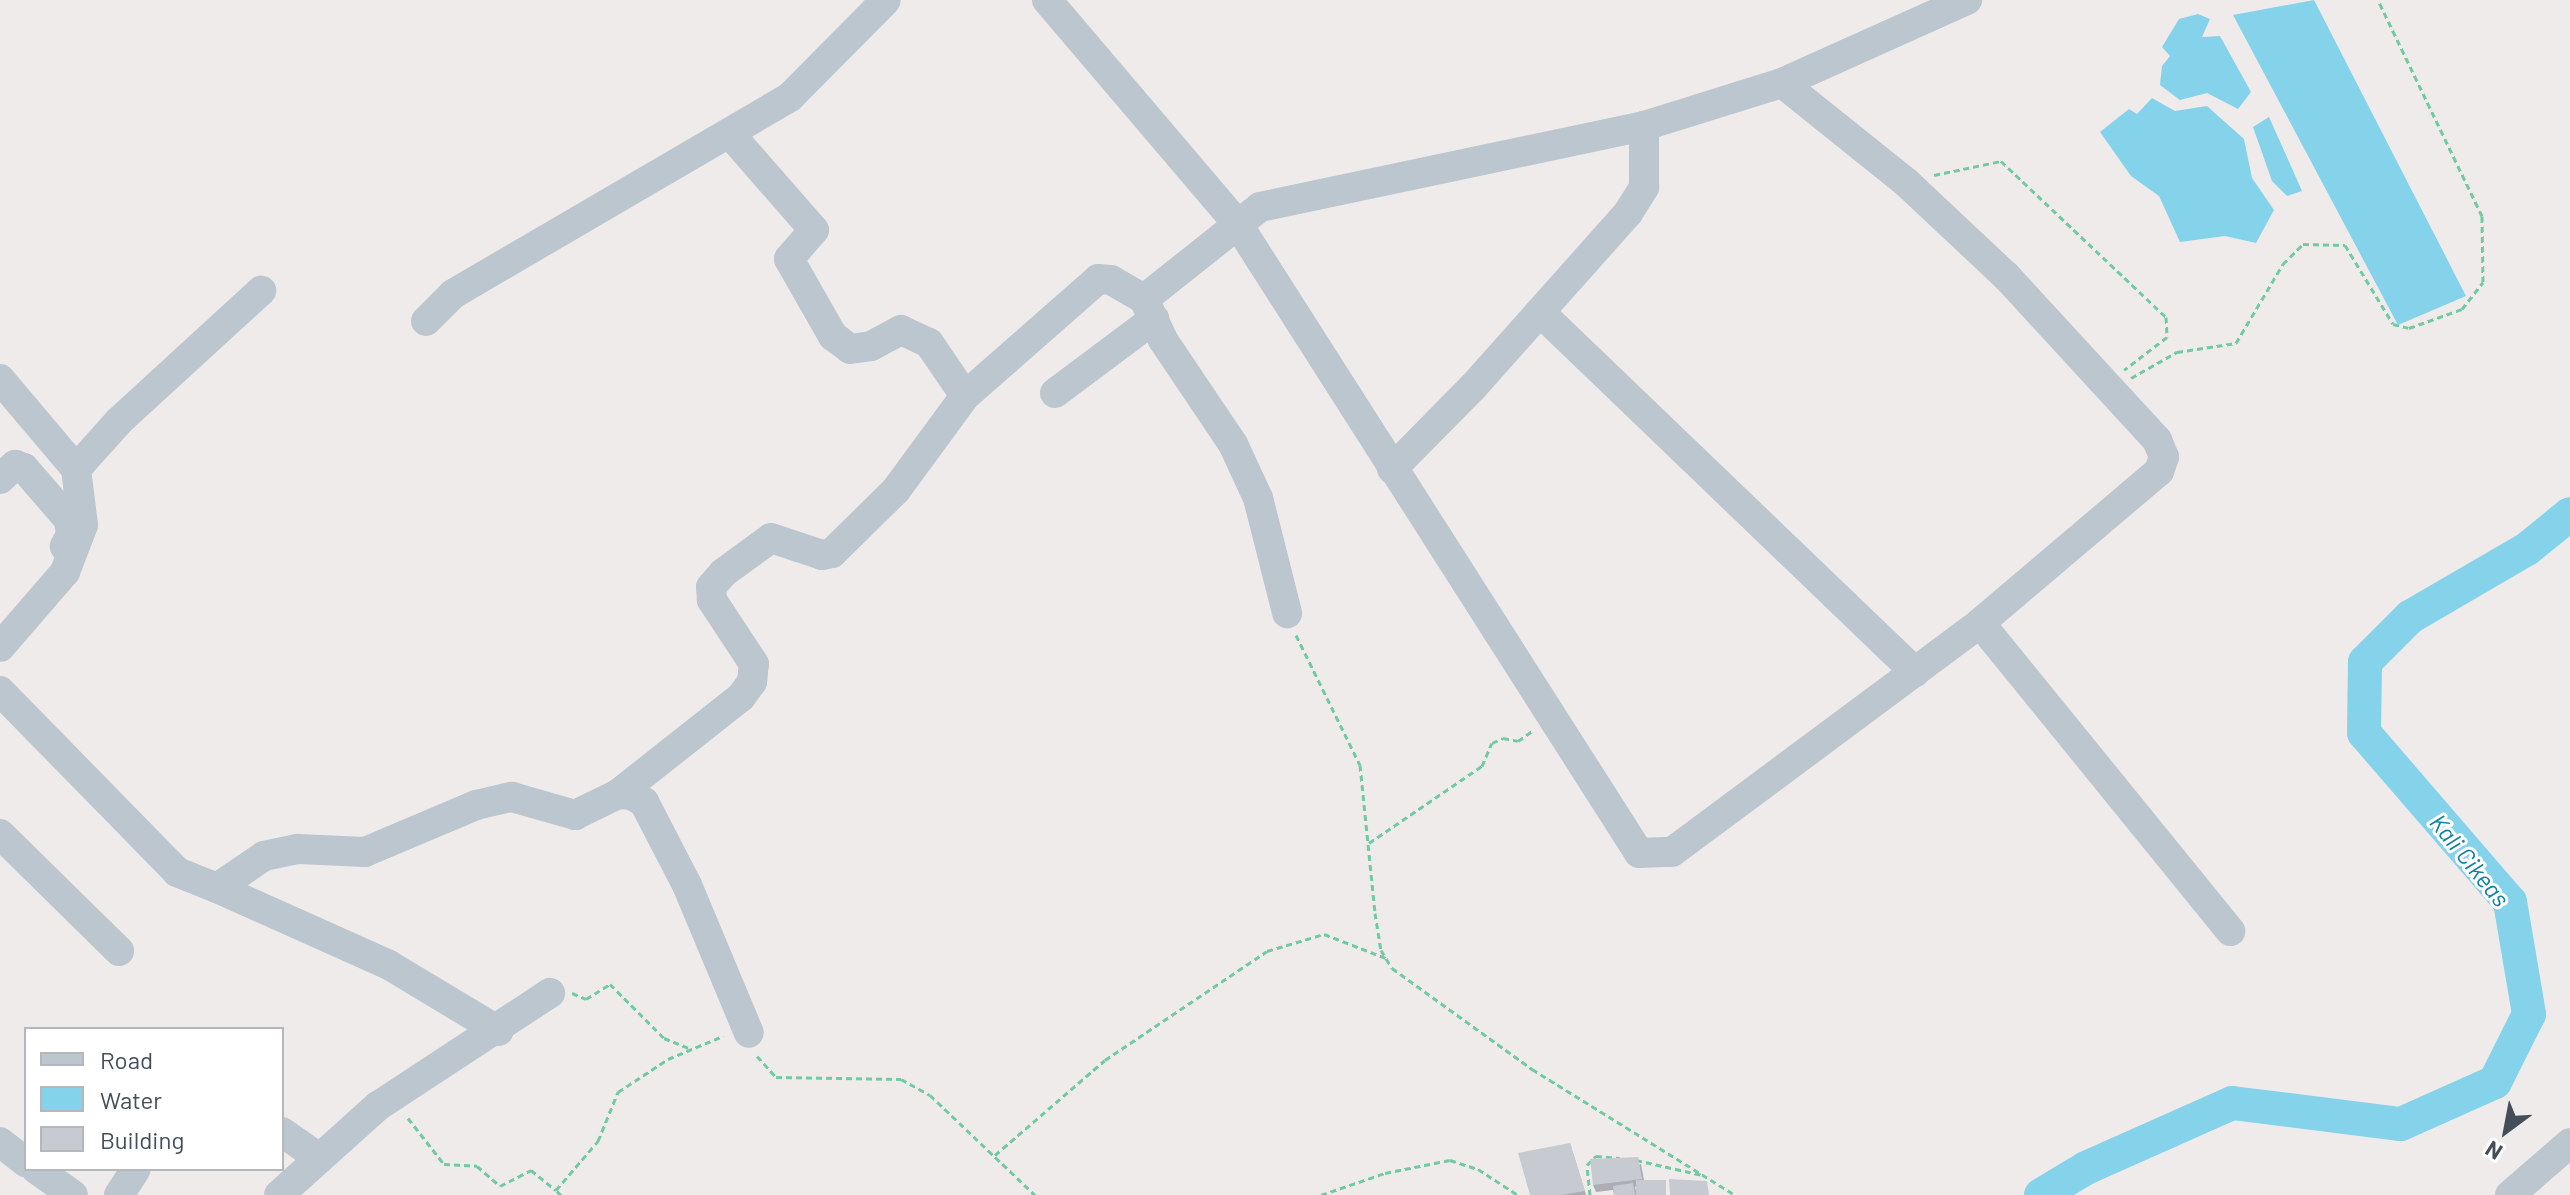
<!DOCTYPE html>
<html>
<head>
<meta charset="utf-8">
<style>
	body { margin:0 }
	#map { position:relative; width:2570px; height:1195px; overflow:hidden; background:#efebeb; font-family:Barlow,sans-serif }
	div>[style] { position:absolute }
	.water>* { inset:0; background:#85d2eb }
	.river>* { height:34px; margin:-17px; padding:0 17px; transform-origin:17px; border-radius:17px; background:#85d2eb }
	.path>* { height:3px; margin-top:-1.5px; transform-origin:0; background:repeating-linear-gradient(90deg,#71cba1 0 6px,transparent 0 10px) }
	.minor>* { height:30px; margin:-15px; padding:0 15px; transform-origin:15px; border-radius:15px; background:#bcc6ce }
	.wall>* { inset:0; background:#acaeb4 }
	.building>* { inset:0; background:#c8cad1; transform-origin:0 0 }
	span { translate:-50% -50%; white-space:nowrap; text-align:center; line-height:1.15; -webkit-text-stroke:6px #fff; paint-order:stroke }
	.water-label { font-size:24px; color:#0d7fa3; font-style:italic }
	.legend { position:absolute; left:24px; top:1027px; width:260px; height:144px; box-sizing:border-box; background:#fff; border:2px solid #b4b8bd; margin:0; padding:10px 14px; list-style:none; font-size:24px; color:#444e59 }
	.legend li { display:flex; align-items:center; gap:16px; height:40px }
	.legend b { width:40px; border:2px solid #b4b8bd }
	.north { position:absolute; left:2466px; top:1091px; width:80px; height:80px; -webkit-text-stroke:6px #fff; paint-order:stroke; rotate:212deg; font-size:22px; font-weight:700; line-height:32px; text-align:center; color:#444e59 }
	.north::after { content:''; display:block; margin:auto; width:28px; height:36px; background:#444e59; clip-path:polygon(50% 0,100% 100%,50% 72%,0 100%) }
</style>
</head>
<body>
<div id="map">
	<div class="water">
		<div style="clip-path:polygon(2314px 0,2466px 296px,2398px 325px,2233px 15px)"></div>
		<div style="clip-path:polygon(2198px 14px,2210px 19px,2202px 37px,2220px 36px,2251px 92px,2238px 109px,2207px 93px,2180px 100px,2160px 85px,2162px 66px,2170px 56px,2162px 47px,2179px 19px)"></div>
		<div style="clip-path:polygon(2152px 98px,2175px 111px,2207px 106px,2244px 139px,2252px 178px,2274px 210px,2256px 243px,2225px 236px,2180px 242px,2159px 196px,2131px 176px,2100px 132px,2129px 109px,2137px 114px)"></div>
		<div style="clip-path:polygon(2269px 117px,2302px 191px,2287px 196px,2272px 181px,2253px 127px)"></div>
	</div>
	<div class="river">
		<div style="left:2041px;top:1195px;width:52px;rotate:-31deg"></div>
		<div style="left:2086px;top:1168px;width:160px;rotate:-24deg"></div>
		<div style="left:2232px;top:1103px;width:170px;rotate:7.1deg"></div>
		<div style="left:2401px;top:1124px;width:103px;rotate:-24.1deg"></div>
		<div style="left:2495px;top:1082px;width:76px;rotate:-63.4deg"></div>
		<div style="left:2529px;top:1014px;width:114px;rotate:-99.6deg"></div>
		<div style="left:2510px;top:902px;width:223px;rotate:-130.8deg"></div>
		<div style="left:2364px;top:733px;width:71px;rotate:-89.2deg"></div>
		<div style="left:2365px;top:662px;width:64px;rotate:-45deg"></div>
		<div style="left:2410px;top:617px;width:135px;rotate:-30.2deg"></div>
		<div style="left:2527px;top:549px;width:55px;rotate:-39.1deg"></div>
	</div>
	<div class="path">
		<div style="left:1934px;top:175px;width:68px;rotate:-11.8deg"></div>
		<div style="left:2001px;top:161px;width:227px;rotate:43.4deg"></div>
		<div style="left:2166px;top:317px;width:20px;rotate:87deg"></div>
		<div style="left:2167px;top:337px;width:54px;rotate:142.5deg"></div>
		<div style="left:2131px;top:378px;width:53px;rotate:-29.5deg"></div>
		<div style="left:2177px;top:352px;width:60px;rotate:-8.7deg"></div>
		<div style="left:2236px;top:343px;width:92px;rotate:-59.3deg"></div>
		<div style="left:2283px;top:264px;width:28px;rotate:-45deg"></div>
		<div style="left:2303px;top:244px;width:42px;rotate:1.4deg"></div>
		<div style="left:2345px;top:245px;width:92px;rotate:58.7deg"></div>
		<div style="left:2393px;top:324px;width:16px;rotate:14deg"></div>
		<div style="left:2409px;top:328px;width:56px;rotate:-19.7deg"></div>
		<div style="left:2462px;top:309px;width:34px;rotate:-52deg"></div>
		<div style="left:2483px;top:282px;width:66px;rotate:-90.9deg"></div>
		<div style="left:2482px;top:216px;width:240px;rotate:-115.7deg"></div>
		<div style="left:1296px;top:635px;width:145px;rotate:63.8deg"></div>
		<div style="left:1360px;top:765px;width:149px;rotate:84.2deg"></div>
		<div style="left:1375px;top:913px;width:37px;rotate:81deg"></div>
		<div style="left:1381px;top:950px;width:21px;rotate:59deg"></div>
		<div style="left:1392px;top:968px;width:173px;rotate:35.8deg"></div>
		<div style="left:1532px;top:1069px;width:239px;rotate:31.8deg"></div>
		<div style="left:1369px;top:843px;width:137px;rotate:-34.3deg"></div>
		<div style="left:1482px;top:766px;width:25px;rotate:-67deg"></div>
		<div style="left:1492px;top:743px;width:12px;rotate:-24deg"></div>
		<div style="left:1503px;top:738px;width:15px;rotate:11deg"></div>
		<div style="left:1518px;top:741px;width:19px;rotate:-35deg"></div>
		<div style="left:572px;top:993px;width:15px;rotate:23deg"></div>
		<div style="left:586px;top:999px;width:28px;rotate:-32deg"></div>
		<div style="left:610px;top:984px;width:76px;rotate:45deg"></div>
		<div style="left:664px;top:1038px;width:29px;rotate:22deg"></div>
		<div style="left:757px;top:1056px;width:28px;rotate:48deg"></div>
		<div style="left:776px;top:1077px;width:125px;rotate:0.9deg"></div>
		<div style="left:901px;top:1079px;width:33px;rotate:29deg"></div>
		<div style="left:930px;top:1095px;width:145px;rotate:43.6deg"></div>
		<div style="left:408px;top:1118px;width:58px;rotate:52deg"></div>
		<div style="left:444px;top:1164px;width:33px;rotate:3deg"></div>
		<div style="left:477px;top:1166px;width:30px;rotate:41deg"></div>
		<div style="left:500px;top:1186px;width:35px;rotate:-27deg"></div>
		<div style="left:531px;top:1170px;width:32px;rotate:39deg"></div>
		<div style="left:995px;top:1155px;width:145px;rotate:-40.8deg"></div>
		<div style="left:1105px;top:1060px;width:195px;rotate:-33.9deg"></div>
		<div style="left:1267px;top:951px;width:59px;rotate:-16.6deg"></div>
		<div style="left:1324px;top:934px;width:66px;rotate:21.2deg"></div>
		<div style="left:1636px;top:1160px;width:68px;rotate:12.8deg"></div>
		<div style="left:561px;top:1195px;width:7px;rotate:-135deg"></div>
		<div style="left:556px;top:1190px;width:65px;rotate:-49.4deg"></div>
		<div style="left:598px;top:1141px;width:53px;rotate:-67.8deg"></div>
		<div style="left:618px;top:1092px;width:60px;rotate:-33.4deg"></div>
		<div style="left:668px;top:1059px;width:60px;rotate:-22.7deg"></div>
		<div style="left:1321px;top:1195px;width:68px;rotate:-19deg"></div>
		<div style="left:1385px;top:1173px;width:66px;rotate:-11.3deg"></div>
		<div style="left:1450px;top:1160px;width:29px;rotate:18deg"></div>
		<div style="left:1478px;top:1169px;width:48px;rotate:33deg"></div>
		<div style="left:1590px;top:1195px;width:30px;rotate:-96deg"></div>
		<div style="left:1587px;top:1165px;width:13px;rotate:-45deg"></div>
		<div style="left:1596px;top:1156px;width:24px;rotate:5deg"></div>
	</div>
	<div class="minor">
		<div style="left:1047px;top:0;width:293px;rotate:49.6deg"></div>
		<div style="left:1237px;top:223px;width:747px;rotate:57.46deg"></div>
		<div style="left:1639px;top:853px;width:33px;rotate:-2deg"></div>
		<div style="left:1672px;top:852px;width:384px;rotate:-36.6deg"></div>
		<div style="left:1980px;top:623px;width:235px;rotate:-40.3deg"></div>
		<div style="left:2159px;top:471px;width:15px;rotate:-70deg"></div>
		<div style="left:2164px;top:457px;width:18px;rotate:-112deg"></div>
		<div style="left:2157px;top:440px;width:222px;rotate:-132.6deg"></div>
		<div style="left:2007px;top:277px;width:137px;rotate:-136.8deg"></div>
		<div style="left:1907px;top:183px;width:160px;rotate:-141.3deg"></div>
		<div style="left:731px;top:135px;width:126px;rotate:48.9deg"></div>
		<div style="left:814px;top:230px;width:38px;rotate:131deg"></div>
		<div style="left:789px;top:259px;width:89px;rotate:60.3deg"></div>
		<div style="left:833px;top:336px;width:21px;rotate:37deg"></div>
		<div style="left:850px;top:349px;width:21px;rotate:-8deg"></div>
		<div style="left:871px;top:346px;width:34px;rotate:-28deg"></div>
		<div style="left:901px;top:330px;width:31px;rotate:25deg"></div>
		<div style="left:929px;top:343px;width:64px;rotate:55.8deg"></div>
		<div style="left:1144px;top:299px;width:45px;rotate:65.1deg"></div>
		<div style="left:1163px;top:340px;width:125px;rotate:56.1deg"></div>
		<div style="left:1233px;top:444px;width:60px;rotate:65.2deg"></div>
		<div style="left:1258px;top:498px;width:119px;rotate:75.8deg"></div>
		<div style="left:1540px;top:312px;width:520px;rotate:43.83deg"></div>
		<div style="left:426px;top:321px;width:38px;rotate:-45deg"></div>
		<div style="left:453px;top:294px;width:390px;rotate:-30.3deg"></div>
		<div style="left:790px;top:97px;width:136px;rotate:-45.3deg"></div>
		<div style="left:0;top:379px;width:118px;rotate:49.8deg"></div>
		<div style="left:76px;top:469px;width:56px;rotate:82.9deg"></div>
		<div style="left:83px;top:525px;width:50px;rotate:111deg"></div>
		<div style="left:65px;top:572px;width:99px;rotate:130.9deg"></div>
		<div style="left:1055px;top:393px;width:124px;rotate:-36.8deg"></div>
		<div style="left:76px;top:469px;width:64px;rotate:-48.1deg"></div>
		<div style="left:119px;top:421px;width:193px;rotate:-42.5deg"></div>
		<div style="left:1392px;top:469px;width:115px;rotate:-45.4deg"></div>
		<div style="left:1473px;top:387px;width:233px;rotate:-48.3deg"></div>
		<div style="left:1628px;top:213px;width:31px;rotate:-58deg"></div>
		<div style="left:1644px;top:187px;width:61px;rotate:-90deg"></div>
		<div style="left:0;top:479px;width:21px;rotate:-43deg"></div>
		<div style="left:15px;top:465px;width:9px;rotate:18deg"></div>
		<div style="left:24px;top:468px;width:69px;rotate:49.1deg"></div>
		<div style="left:69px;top:520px;width:15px;rotate:82deg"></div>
		<div style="left:71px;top:535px;width:13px;rotate:119deg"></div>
		<div style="left:1980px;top:623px;width:397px;rotate:50.9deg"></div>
		<div style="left:0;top:691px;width:253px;rotate:45.6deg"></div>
		<div style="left:177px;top:872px;width:43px;rotate:21.8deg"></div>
		<div style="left:217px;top:888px;width:57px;rotate:-34.2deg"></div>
		<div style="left:264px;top:856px;width:35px;rotate:-12deg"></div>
		<div style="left:298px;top:849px;width:67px;rotate:2.6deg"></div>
		<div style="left:365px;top:852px;width:121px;rotate:-22.9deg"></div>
		<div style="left:476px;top:805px;width:37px;rotate:-13deg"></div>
		<div style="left:512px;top:797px;width:66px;rotate:15.9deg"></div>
		<div style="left:575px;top:815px;width:48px;rotate:-26deg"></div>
		<div style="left:618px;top:794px;width:13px;rotate:4deg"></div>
		<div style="left:631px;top:795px;width:15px;rotate:28deg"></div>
		<div style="left:644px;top:802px;width:93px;rotate:62.6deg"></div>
		<div style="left:687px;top:885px;width:160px;rotate:67.3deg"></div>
		<div style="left:618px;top:794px;width:157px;rotate:-38.3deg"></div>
		<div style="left:741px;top:697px;width:19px;rotate:-54deg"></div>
		<div style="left:752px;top:682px;width:18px;rotate:-84deg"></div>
		<div style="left:754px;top:664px;width:77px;rotate:-123.3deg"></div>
		<div style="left:712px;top:600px;width:13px;rotate:-94deg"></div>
		<div style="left:711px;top:587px;width:18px;rotate:-49deg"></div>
		<div style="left:723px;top:573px;width:59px;rotate:-36.1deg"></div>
		<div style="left:771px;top:538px;width:54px;rotate:18.4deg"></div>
		<div style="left:822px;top:555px;width:10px;rotate:-11deg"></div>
		<div style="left:832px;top:553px;width:90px;rotate:-44.5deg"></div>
		<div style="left:896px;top:490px;width:117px;rotate:-53.7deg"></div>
		<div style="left:965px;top:396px;width:177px;rotate:-41.3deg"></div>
		<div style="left:1098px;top:279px;width:13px;rotate:4deg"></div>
		<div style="left:1111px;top:280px;width:38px;rotate:30deg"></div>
		<div style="left:1144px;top:299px;width:148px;rotate:-38.4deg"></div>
		<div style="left:1260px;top:207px;width:392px;rotate:-11.9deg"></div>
		<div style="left:1644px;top:126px;width:145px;rotate:-17.3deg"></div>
		<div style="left:1782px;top:83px;width:203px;rotate:-24.2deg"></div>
		<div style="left:0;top:834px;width:167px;rotate:44.5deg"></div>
		<div style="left:217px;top:888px;width:188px;rotate:24.1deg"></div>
		<div style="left:389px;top:965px;width:128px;rotate:31deg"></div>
		<div style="left:282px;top:1132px;width:45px;rotate:35.1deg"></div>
		<div style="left:0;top:1142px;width:33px;rotate:38deg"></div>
		<div style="left:36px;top:1169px;width:45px;rotate:35.1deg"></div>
		<div style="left:119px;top:1195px;width:31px;rotate:-57deg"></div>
		<div style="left:279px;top:1195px;width:133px;rotate:-42deg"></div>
		<div style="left:378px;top:1106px;width:206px;rotate:-33.3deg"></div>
		<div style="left:2510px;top:1195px;width:79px;rotate:-40.9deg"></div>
	</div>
	<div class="wall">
		<div style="clip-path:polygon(1570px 1143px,1586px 1195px,1530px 1195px)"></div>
		<div style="clip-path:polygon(1641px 1164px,1644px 1180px,1635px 1187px,1637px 1195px,1614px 1195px,1613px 1190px,1596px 1192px,1593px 1185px)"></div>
	</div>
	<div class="building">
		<div style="clip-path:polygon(1570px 1143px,1585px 1191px,1561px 1195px,1530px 1195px,1518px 1153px)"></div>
		<div style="clip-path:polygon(1638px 1157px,1642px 1179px,1593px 1185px,1590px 1159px)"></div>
		<div style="clip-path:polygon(1669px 1179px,1707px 1181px,1709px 1195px,1670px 1195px)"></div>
		<div style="left:1636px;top:1180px;width:30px;height:15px"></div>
		<div style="clip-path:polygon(1633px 1183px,1635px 1195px,1614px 1195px,1613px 1186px)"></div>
	</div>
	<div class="water-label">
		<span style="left:2470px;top:860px;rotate:51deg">Kali Cikeas</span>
	</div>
	<ul class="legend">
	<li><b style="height:10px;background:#bcc6ce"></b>Road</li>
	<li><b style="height:22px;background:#85d2eb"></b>Water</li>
	<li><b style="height:22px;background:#c8cad1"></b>Building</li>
	</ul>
	<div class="north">N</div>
</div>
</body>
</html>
